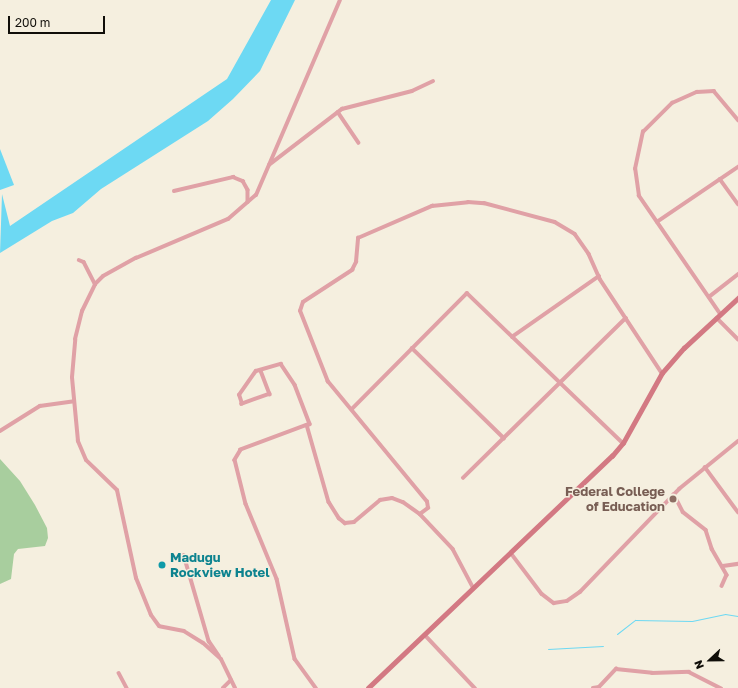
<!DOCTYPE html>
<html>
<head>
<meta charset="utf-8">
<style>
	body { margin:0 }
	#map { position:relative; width:738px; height:688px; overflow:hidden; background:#f5efdf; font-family:"Golos Text",sans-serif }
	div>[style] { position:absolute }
	.green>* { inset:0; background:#a8ce9e }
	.water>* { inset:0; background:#6dd9f3 }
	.stream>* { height:1px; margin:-0.5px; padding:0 0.5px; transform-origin:0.5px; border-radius:0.5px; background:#6dd9f3 }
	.minor>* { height:3.5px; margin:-1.75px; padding:0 1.75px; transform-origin:1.75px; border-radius:1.75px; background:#e0a1a6 }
	.tertiary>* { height:4px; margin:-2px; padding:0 2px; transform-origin:2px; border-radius:2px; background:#e0a1a6 }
	.secondary>* { height:4.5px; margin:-2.25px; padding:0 2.25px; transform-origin:2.25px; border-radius:2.25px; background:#d37983 }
	.dots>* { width:11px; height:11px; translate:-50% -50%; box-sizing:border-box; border:2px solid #f5efdf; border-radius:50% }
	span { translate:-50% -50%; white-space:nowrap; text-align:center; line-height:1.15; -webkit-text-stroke:3px #f5efdf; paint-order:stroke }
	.education-label { font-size:13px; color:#785e54; font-weight:700 }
	.right { translate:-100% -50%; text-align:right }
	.culture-label { font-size:13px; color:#0d838f; font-weight:700 }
	.left { translate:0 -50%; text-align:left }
	.north { position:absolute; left:690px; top:640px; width:40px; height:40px; -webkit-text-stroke:3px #f5efdf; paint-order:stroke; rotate:248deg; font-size:11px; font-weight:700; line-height:16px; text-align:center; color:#100e09 }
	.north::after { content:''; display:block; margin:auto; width:14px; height:18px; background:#100e09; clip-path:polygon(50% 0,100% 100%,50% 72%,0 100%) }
	.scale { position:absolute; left:8px; top:16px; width:97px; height:18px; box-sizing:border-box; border:2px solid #100e09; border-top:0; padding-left:5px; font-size:12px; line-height:14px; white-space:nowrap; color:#100e09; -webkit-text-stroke:3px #f5efdf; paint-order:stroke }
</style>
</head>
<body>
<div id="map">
	<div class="green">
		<div style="clip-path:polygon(0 459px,20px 481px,35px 505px,47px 528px,48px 538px,45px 546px,18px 549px,14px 554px,11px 579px,0 584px)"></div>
	</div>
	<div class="water">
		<div style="clip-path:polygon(271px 0,295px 0,260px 71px,233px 99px,208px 121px,101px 189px,73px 213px,52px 221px,0 253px,2px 194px,10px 226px,227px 79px)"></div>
		<div style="clip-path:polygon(0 149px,14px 185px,0 190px)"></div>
	</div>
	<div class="stream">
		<div style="left:617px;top:634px;width:23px;rotate:-38deg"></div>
		<div style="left:635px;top:620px;width:57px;rotate:1deg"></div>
		<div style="left:692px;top:621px;width:34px;rotate:-12deg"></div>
		<div style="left:725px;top:614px;width:13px;rotate:9deg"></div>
		<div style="left:548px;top:649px;width:55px;rotate:-3.1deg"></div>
	</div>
	<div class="minor">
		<div style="left:338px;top:112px;width:37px;rotate:56deg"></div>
		<div style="left:269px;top:165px;width:92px;rotate:-37.5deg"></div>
		<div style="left:342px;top:109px;width:72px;rotate:-14.4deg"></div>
		<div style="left:412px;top:91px;width:23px;rotate:-25deg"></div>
		<div style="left:720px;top:179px;width:31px;rotate:54deg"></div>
		<div style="left:174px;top:191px;width:61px;rotate:-13.3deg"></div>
		<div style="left:233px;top:177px;width:11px;rotate:22deg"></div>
		<div style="left:243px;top:181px;width:10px;rotate:61deg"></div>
		<div style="left:248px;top:190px;width:12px;rotate:90deg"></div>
		<div style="left:657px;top:222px;width:98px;rotate:-34.2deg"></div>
		<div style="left:79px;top:260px;width:5px;rotate:22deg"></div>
		<div style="left:84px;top:262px;width:25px;rotate:63deg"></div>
		<div style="left:709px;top:297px;width:37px;rotate:-38deg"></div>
		<div style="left:720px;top:314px;width:143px;rotate:-124.5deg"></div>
		<div style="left:639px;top:196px;width:27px;rotate:-98deg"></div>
		<div style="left:635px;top:169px;width:38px;rotate:-78deg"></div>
		<div style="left:643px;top:132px;width:41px;rotate:-45deg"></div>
		<div style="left:672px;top:103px;width:27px;rotate:-24deg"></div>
		<div style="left:697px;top:92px;width:17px;rotate:-3deg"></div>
		<div style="left:714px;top:91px;width:38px;rotate:50deg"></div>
		<div style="left:717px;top:318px;width:30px;rotate:45deg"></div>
		<div style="left:512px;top:337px;width:106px;rotate:-35deg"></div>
		<div style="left:412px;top:348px;width:129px;rotate:44.4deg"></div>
		<div style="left:261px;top:371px;width:25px;rotate:69deg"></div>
		<div style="left:270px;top:394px;width:30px;rotate:160deg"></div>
		<div style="left:242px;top:404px;width:9px;rotate:-108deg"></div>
		<div style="left:239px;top:395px;width:29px;rotate:-55deg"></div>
		<div style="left:256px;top:371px;width:26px;rotate:-16deg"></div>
		<div style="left:281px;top:364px;width:25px;rotate:56deg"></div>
		<div style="left:295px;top:385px;width:42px;rotate:69deg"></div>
		<div style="left:310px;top:424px;width:74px;rotate:159.4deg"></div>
		<div style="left:241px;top:450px;width:12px;rotate:121deg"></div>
		<div style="left:235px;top:460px;width:45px;rotate:76deg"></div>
		<div style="left:246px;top:504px;width:81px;rotate:67.5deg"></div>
		<div style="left:277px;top:579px;width:82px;rotate:77.3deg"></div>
		<div style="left:295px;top:659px;width:36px;rotate:54deg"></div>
		<div style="left:352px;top:409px;width:163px;rotate:-45.2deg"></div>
		<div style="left:467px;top:293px;width:216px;rotate:43.9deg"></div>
		<div style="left:307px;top:425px;width:80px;rotate:74.1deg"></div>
		<div style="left:329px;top:502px;width:19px;rotate:58deg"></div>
		<div style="left:339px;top:518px;width:8px;rotate:40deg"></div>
		<div style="left:345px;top:523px;width:9px;rotate:-6deg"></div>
		<div style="left:354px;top:522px;width:34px;rotate:-40deg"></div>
		<div style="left:380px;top:500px;width:12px;rotate:-9deg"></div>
		<div style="left:392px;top:498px;width:12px;rotate:20deg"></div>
		<div style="left:403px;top:502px;width:21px;rotate:35deg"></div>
		<div style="left:420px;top:514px;width:48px;rotate:46.7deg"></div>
		<div style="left:453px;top:549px;width:43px;rotate:62.2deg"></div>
		<div style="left:0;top:431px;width:47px;rotate:-32deg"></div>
		<div style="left:40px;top:406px;width:34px;rotate:-8deg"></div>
		<div style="left:705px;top:467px;width:56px;rotate:53.7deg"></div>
		<div style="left:463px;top:478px;width:228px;rotate:-44.5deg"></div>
		<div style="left:674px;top:494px;width:20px;rotate:63deg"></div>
		<div style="left:683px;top:512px;width:29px;rotate:38deg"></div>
		<div style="left:706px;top:530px;width:20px;rotate:72deg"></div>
		<div style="left:712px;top:549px;width:30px;rotate:60deg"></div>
		<div style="left:727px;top:575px;width:12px;rotate:114deg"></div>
		<div style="left:420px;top:514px;width:10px;rotate:-37deg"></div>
		<div style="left:428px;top:508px;width:6px;rotate:-99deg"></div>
		<div style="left:427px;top:502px;width:156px;rotate:-129.5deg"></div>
		<div style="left:328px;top:382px;width:76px;rotate:-111.5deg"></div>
		<div style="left:300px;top:311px;width:9px;rotate:-72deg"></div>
		<div style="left:303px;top:302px;width:59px;rotate:-33.1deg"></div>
		<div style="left:352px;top:270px;width:9px;rotate:-63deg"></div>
		<div style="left:356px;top:262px;width:24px;rotate:-85deg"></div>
		<div style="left:358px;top:238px;width:81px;rotate:-23.4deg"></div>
		<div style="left:432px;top:206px;width:36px;rotate:-6deg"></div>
		<div style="left:468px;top:202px;width:16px;rotate:4deg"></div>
		<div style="left:484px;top:203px;width:73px;rotate:15deg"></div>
		<div style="left:555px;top:222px;width:23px;rotate:31deg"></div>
		<div style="left:575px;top:234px;width:24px;rotate:55deg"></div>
		<div style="left:589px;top:254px;width:27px;rotate:66deg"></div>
		<div style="left:600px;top:279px;width:113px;rotate:56.6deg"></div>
		<div style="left:511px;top:553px;width:51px;rotate:52.9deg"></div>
		<div style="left:542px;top:594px;width:15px;rotate:37deg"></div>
		<div style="left:554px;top:603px;width:13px;rotate:-9deg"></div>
		<div style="left:567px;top:601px;width:16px;rotate:-35deg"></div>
		<div style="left:580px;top:592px;width:143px;rotate:-46.1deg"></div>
		<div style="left:679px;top:489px;width:76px;rotate:-39.1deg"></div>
		<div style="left:184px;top:555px;width:90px;rotate:73.8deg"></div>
		<div style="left:209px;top:641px;width:18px;rotate:56deg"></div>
		<div style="left:723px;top:566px;width:15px;rotate:-8deg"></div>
		<div style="left:425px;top:635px;width:73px;rotate:46.7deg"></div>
		<div style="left:119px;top:673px;width:17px;rotate:62deg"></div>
		<div style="left:223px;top:688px;width:11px;rotate:-45deg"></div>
		<div style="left:593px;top:688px;width:6px;rotate:-9deg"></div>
		<div style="left:599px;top:687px;width:25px;rotate:-47deg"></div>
		<div style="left:616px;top:669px;width:36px;rotate:6deg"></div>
		<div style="left:652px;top:673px;width:37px;rotate:-2deg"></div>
		<div style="left:689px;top:672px;width:36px;rotate:27deg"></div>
	</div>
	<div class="tertiary">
		<div style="left:235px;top:688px;width:32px;rotate:-116deg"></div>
		<div style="left:221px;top:659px;width:24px;rotate:-138deg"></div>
		<div style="left:203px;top:643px;width:22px;rotate:-148deg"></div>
		<div style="left:184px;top:631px;width:25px;rotate:-169deg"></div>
		<div style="left:159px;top:626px;width:14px;rotate:-126deg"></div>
		<div style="left:151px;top:615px;width:40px;rotate:-112deg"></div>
		<div style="left:136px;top:578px;width:90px;rotate:-102.2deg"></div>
		<div style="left:117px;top:490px;width:43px;rotate:-135.9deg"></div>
		<div style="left:86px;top:460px;width:21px;rotate:-113deg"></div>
		<div style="left:78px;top:441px;width:64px;rotate:-95.4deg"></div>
		<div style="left:72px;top:377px;width:38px;rotate:-85deg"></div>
		<div style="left:75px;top:339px;width:29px;rotate:-76deg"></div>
		<div style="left:82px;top:311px;width:30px;rotate:-64deg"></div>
		<div style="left:95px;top:284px;width:11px;rotate:-45deg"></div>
		<div style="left:103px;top:276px;width:38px;rotate:-29deg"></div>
		<div style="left:136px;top:258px;width:100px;rotate:-23deg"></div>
		<div style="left:228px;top:219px;width:37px;rotate:-41deg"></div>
		<div style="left:256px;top:195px;width:212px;rotate:-66.7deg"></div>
	</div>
	<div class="secondary">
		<div style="left:368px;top:688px;width:337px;rotate:-43.6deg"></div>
		<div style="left:612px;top:456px;width:17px;rotate:-50deg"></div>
		<div style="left:623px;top:443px;width:80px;rotate:-60.9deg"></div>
		<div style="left:662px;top:373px;width:33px;rotate:-49deg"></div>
		<div style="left:684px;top:348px;width:74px;rotate:-42.8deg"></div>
	</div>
	<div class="dots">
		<div style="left:673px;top:499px;background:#8d6e63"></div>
		<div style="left:162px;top:565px;background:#0f9aa8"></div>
	</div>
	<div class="education-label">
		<span class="right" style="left:665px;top:499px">Federal College<br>of Education</span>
	</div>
	<div class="culture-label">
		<span class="left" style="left:170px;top:565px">Madugu<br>Rockview Hotel</span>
	</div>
	<div class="north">N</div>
	<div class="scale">200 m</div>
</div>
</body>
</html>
